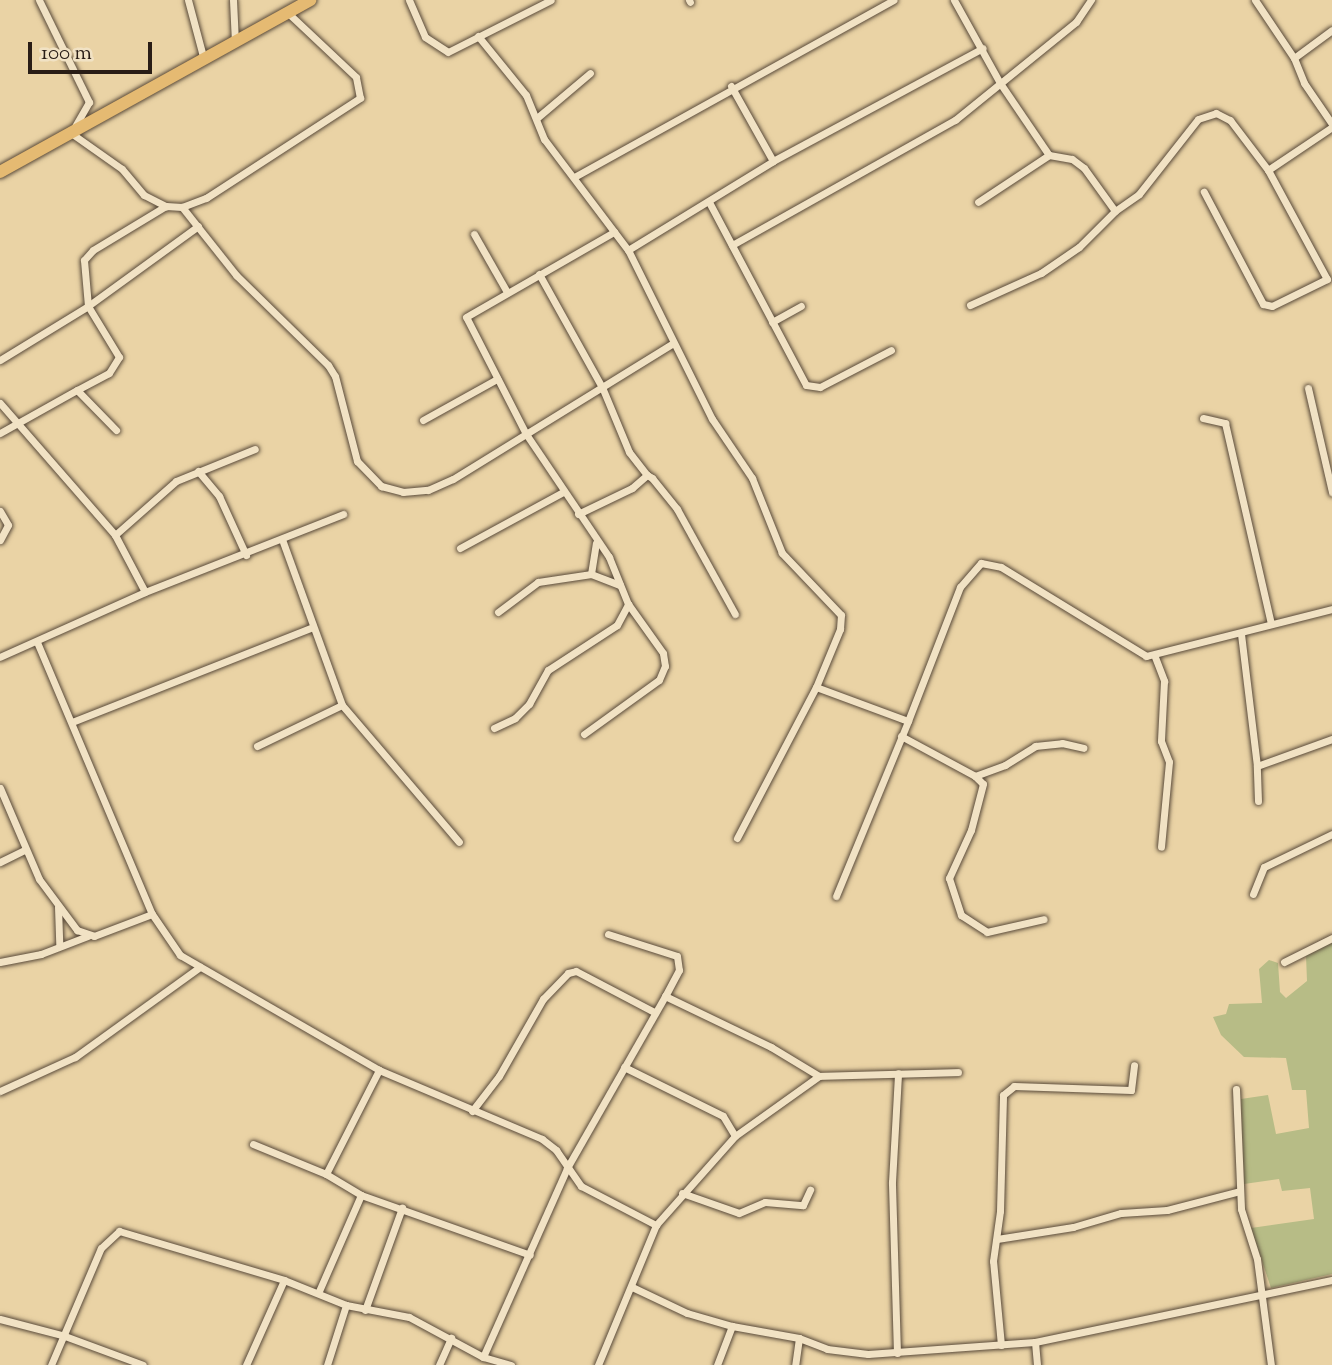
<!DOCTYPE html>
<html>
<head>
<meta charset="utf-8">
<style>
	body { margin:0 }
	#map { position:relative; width:1332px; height:1365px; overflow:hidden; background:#ead3a5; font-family:"Sorts Mill Goudy",serif }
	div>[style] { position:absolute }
	.green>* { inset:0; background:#b7bc86 }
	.roads { filter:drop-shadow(0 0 2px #594a3a) drop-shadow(0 0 2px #594a3a) }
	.minor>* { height:7px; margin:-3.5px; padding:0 3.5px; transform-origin:3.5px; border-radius:3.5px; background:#f1e2c4 }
	.trunk>* { height:12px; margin:-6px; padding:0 6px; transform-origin:6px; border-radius:6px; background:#e5ba72 }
	span { translate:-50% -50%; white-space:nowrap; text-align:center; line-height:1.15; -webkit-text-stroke:7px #f1e2c4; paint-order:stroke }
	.scale { position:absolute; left:28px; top:42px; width:124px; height:32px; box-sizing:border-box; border:4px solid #291d16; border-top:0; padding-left:9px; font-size:21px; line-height:24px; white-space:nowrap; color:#291d16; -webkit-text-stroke:5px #f1e2c4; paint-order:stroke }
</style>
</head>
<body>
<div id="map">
	<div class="green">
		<div style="clip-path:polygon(1332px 942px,1332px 1274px,1271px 1288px,1251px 1228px,1314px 1219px,1310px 1188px,1282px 1191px,1279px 1179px,1244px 1184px,1241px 1099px,1268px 1095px,1276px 1134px,1309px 1128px,1306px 1090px,1292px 1090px,1286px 1058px,1244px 1057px,1221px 1035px,1213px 1017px,1226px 1014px,1229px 1004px,1262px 1003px,1259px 969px,1269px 960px,1278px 963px,1280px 992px,1286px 998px,1307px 981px,1306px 956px)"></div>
	</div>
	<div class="roads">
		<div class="minor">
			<div style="left:39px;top:0;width:114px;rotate:63.9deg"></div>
			<div style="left:89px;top:102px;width:36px;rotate:120deg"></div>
			<div style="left:71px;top:133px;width:62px;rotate:35.2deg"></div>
			<div style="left:122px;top:169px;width:34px;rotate:50deg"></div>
			<div style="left:144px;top:195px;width:25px;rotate:27deg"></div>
			<div style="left:166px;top:206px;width:16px;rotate:4deg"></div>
			<div style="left:182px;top:207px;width:26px;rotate:-21deg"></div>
			<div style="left:206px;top:198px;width:184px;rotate:-33deg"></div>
			<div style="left:360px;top:98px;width:21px;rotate:-101deg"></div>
			<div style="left:356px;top:77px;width:93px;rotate:-136.7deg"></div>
			<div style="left:188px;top:0;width:62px;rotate:75.1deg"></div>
			<div style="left:233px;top:0;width:42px;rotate:87.3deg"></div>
			<div style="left:409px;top:0;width:40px;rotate:66.6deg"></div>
			<div style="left:425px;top:37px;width:27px;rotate:33deg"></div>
			<div style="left:448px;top:52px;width:115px;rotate:-26.8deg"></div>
			<div style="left:689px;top:0;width:2px;rotate:63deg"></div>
			<div style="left:954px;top:0;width:95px;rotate:61deg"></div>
			<div style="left:1000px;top:83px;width:87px;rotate:55.8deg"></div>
			<div style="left:1049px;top:155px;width:85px;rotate:146.5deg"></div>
			<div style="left:1255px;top:0;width:70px;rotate:56.1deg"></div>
			<div style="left:1294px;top:58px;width:47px;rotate:-36.4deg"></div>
			<div style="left:478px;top:36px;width:76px;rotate:50.9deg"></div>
			<div style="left:526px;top:95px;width:48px;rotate:67.8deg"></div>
			<div style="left:544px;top:139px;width:139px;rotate:52.9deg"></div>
			<div style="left:1294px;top:58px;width:27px;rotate:68deg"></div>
			<div style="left:1304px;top:83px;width:50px;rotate:55.7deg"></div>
			<div style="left:731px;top:86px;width:86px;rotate:60.8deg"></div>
			<div style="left:538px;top:117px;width:68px;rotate:-40.2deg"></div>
			<div style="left:1049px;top:155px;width:23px;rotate:10deg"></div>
			<div style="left:1072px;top:159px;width:15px;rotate:37deg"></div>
			<div style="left:1084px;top:168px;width:53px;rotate:54.2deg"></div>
			<div style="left:1115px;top:211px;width:29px;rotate:-35deg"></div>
			<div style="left:1139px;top:194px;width:95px;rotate:-51.8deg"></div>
			<div style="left:1198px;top:119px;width:19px;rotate:-18deg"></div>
			<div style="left:1216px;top:113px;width:16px;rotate:27deg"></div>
			<div style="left:1230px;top:120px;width:63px;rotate:52.8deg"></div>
			<div style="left:1268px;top:170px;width:124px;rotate:61.6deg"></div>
			<div style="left:1327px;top:279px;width:61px;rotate:153.9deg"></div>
			<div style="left:1272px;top:306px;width:9px;rotate:-167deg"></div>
			<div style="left:1263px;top:304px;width:127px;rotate:-117.8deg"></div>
			<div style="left:1268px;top:170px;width:77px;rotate:-33.9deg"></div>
			<div style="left:576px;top:176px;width:363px;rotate:-29deg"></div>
			<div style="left:709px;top:202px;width:207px;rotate:62.1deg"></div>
			<div style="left:806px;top:385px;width:14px;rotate:8deg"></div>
			<div style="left:820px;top:387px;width:80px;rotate:-27.5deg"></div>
			<div style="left:182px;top:207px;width:87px;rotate:51.5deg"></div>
			<div style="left:236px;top:275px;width:129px;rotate:44.4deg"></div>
			<div style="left:328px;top:365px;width:13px;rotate:58deg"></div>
			<div style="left:335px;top:376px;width:88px;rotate:75.5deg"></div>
			<div style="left:357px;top:461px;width:35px;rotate:46deg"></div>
			<div style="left:381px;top:486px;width:23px;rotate:15deg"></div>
			<div style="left:403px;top:492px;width:25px;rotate:-5deg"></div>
			<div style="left:428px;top:490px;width:27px;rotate:-24deg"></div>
			<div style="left:453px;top:479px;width:259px;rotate:-31.7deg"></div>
			<div style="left:474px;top:234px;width:67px;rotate:60.4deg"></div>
			<div style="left:732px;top:245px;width:256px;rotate:-29.3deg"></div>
			<div style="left:955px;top:120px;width:156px;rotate:-39deg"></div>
			<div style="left:1076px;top:22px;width:27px;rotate:-56deg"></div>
			<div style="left:539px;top:274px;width:129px;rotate:60.9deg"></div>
			<div style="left:602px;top:387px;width:70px;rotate:67.4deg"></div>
			<div style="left:629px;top:452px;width:29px;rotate:52deg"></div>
			<div style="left:970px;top:305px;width:78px;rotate:-24.3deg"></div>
			<div style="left:1041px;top:273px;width:46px;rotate:-34.4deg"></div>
			<div style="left:1079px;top:247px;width:51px;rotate:-45deg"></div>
			<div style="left:772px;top:322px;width:33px;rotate:-29deg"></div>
			<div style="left:0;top:360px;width:103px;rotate:-31.5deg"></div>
			<div style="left:88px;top:306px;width:46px;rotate:-95deg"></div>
			<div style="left:84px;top:260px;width:13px;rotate:-48deg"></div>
			<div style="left:93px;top:250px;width:85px;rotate:-31.1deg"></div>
			<div style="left:1308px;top:388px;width:107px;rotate:77deg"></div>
			<div style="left:77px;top:390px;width:36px;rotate:-28deg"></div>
			<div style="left:109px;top:373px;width:19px;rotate:-58deg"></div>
			<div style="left:119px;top:357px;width:60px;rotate:-121.3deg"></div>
			<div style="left:88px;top:306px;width:136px;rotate:-36deg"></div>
			<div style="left:0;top:403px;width:175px;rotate:48.9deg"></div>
			<div style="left:115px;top:535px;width:64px;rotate:62.2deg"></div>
			<div style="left:145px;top:592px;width:159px;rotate:155.9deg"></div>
			<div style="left:1203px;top:418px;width:23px;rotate:13deg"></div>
			<div style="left:1225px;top:423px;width:206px;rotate:77.1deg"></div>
			<div style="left:423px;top:420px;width:85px;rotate:-29deg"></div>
			<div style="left:0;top:433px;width:88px;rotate:-29.2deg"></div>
			<div style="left:77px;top:390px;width:56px;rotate:45.7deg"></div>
			<div style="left:198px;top:471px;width:33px;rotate:50deg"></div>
			<div style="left:219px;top:496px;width:65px;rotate:65.4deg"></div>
			<div style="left:0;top:511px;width:16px;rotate:60deg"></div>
			<div style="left:8px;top:525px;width:17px;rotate:118deg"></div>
			<div style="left:578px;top:514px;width:60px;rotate:-25.7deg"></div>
			<div style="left:632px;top:488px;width:20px;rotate:-41deg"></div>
			<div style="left:647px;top:475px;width:6px;rotate:31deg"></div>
			<div style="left:652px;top:478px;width:40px;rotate:51deg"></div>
			<div style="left:677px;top:509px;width:120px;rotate:61.1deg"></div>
			<div style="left:115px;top:535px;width:81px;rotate:-41.5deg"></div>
			<div style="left:176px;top:481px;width:85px;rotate:-22.1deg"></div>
			<div style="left:283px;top:542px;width:173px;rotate:70.1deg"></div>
			<div style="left:342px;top:705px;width:180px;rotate:49.5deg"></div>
			<div style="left:460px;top:548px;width:117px;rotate:-28.5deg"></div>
			<div style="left:591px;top:574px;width:31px;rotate:21deg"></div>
			<div style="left:145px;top:592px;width:213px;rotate:-21.5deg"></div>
			<div style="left:498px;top:612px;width:50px;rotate:-36.9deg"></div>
			<div style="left:538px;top:582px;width:54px;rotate:-8.6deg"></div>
			<div style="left:591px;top:574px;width:31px;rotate:-81deg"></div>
			<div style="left:1241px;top:634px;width:133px;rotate:83.1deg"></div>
			<div style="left:37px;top:642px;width:295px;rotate:67.1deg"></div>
			<div style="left:152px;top:914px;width:50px;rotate:55.7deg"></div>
			<div style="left:180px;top:955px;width:230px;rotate:30deg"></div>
			<div style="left:379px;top:1070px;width:177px;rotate:22.9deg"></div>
			<div style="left:542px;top:1139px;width:18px;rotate:38deg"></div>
			<div style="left:556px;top:1150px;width:44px;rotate:55.2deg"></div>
			<div style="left:581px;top:1186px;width:85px;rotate:27.5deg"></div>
			<div style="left:656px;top:1225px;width:152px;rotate:112.5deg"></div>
			<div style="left:1155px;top:657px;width:26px;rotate:69deg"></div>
			<div style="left:1164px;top:681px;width:60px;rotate:92.9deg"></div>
			<div style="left:1161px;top:741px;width:22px;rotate:69deg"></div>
			<div style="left:1169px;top:762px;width:85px;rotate:95.4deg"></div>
			<div style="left:816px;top:687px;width:98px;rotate:20.3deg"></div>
			<div style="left:908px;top:721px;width:144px;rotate:-68.8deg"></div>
			<div style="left:960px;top:587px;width:32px;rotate:-49deg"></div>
			<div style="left:981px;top:563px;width:20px;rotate:11deg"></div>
			<div style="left:1001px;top:567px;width:170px;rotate:31.5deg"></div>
			<div style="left:1146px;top:656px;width:192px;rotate:-14.2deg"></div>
			<div style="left:72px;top:722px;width:259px;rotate:-21.5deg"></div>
			<div style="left:494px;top:728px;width:23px;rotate:-25deg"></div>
			<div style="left:515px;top:718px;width:20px;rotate:-45deg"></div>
			<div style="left:529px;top:704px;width:39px;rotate:-61deg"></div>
			<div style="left:548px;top:670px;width:82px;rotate:-33.1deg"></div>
			<div style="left:617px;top:625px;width:24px;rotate:-62deg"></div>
			<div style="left:584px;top:734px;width:92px;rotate:-35.8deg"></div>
			<div style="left:659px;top:680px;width:15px;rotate:-67deg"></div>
			<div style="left:665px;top:666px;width:13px;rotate:-99deg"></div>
			<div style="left:663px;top:653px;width:60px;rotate:-125.5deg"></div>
			<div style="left:628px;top:604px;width:51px;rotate:-112deg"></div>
			<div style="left:609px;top:557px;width:148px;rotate:-124deg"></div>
			<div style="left:526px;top:434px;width:131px;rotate:-117.1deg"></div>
			<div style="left:466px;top:317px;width:171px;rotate:-29.9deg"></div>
			<div style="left:901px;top:736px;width:84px;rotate:28.4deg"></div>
			<div style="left:975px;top:776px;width:11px;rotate:45deg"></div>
			<div style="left:983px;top:784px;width:48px;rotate:104.6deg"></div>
			<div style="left:971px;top:830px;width:53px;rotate:114.6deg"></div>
			<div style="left:949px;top:878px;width:39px;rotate:72deg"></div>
			<div style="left:961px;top:915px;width:31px;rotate:33deg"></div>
			<div style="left:987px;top:932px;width:58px;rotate:-12.8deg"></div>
			<div style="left:257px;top:746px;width:94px;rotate:-25.8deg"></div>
			<div style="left:975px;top:776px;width:32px;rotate:-20deg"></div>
			<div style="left:1005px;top:765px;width:36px;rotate:-32deg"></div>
			<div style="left:1035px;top:746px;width:27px;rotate:-6deg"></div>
			<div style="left:1062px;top:743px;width:22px;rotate:13deg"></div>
			<div style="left:0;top:788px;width:99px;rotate:66.8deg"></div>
			<div style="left:39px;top:879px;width:64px;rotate:53.3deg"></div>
			<div style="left:77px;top:930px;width:18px;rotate:19deg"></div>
			<div style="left:94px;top:936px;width:62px;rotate:-20.8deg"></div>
			<div style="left:1258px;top:801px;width:35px;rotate:-92deg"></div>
			<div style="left:1257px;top:766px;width:80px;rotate:-19.8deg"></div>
			<div style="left:737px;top:838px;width:170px;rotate:-62.4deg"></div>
			<div style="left:816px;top:687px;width:63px;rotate:-67.5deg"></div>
			<div style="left:840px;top:629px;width:14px;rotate:-86deg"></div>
			<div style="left:841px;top:615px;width:86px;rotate:-133.6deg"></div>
			<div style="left:782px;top:553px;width:81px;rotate:-111.8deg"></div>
			<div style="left:752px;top:478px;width:71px;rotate:-124.1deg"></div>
			<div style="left:712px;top:419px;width:189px;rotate:-116.4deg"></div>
			<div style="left:628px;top:250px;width:170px;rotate:-31.5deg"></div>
			<div style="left:773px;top:161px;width:238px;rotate:-28.3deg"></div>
			<div style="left:0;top:862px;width:28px;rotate:-26deg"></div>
			<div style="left:1253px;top:894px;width:29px;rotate:-68deg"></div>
			<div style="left:1264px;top:867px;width:76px;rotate:-25.9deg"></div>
			<div style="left:836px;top:896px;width:189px;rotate:-67.6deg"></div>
			<div style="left:58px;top:907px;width:37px;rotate:88deg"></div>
			<div style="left:608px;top:934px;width:72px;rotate:17.7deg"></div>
			<div style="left:677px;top:956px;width:14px;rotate:82deg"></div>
			<div style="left:679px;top:970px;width:30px;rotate:118deg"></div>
			<div style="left:0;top:962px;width:42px;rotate:-11deg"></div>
			<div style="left:41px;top:954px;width:50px;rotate:-21deg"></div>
			<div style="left:1284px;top:962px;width:54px;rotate:-26.6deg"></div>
			<div style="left:624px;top:1067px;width:110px;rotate:26.3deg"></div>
			<div style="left:723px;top:1116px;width:23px;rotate:59deg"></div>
			<div style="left:1236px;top:1089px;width:120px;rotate:87.6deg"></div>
			<div style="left:1241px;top:1209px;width:52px;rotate:72.3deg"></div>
			<div style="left:1257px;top:1259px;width:107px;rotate:82.5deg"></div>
			<div style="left:0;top:1091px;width:82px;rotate:-24.4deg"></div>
			<div style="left:75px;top:1057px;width:154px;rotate:-35.8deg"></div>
			<div style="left:472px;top:1111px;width:44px;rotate:-52.4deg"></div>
			<div style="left:499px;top:1076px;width:89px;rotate:-60.3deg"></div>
			<div style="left:543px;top:999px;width:36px;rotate:-46deg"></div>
			<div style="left:568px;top:973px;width:8px;rotate:-14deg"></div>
			<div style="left:576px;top:971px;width:88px;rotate:27.7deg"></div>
			<div style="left:253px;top:1144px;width:79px;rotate:22.3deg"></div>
			<div style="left:326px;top:1174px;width:41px;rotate:31deg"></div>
			<div style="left:361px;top:1195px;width:105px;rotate:113.6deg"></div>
			<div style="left:326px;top:1174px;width:117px;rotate:-63deg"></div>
			<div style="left:682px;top:1193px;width:60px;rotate:19.3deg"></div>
			<div style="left:739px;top:1213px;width:28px;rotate:-23deg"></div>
			<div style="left:765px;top:1202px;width:38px;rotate:5deg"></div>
			<div style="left:803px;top:1205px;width:17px;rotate:-65deg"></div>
			<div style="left:361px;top:1195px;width:179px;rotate:19.5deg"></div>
			<div style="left:656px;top:1225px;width:119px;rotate:-48.4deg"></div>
			<div style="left:735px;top:1136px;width:103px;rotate:-35.5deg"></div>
			<div style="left:819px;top:1076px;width:139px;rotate:-1.6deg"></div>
			<div style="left:997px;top:1239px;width:77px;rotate:-9deg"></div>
			<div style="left:1073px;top:1227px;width:50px;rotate:-16.3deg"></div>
			<div style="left:1121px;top:1213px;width:46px;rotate:-3.7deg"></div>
			<div style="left:1167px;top:1210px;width:75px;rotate:-14.6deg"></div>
			<div style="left:632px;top:1287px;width:61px;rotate:25.3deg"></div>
			<div style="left:687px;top:1313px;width:47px;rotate:16.1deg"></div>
			<div style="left:365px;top:1310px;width:109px;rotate:-70.1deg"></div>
			<div style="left:0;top:1319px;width:64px;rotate:14.5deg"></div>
			<div style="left:62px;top:1335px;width:86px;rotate:20.3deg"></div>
			<div style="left:799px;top:1338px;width:30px;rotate:21deg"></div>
			<div style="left:827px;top:1349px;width:41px;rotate:7deg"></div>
			<div style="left:868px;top:1354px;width:167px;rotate:-4.1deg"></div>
			<div style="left:1035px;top:1342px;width:23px;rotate:85deg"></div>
			<div style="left:1035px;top:1342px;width:303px;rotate:-11.8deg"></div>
			<div style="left:1001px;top:1345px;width:84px;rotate:-95.4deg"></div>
			<div style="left:993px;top:1261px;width:50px;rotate:-82deg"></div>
			<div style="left:1000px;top:1211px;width:116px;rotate:-88.5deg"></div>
			<div style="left:1003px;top:1095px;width:14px;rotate:-39deg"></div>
			<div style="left:1014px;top:1086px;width:117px;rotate:2deg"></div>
			<div style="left:1131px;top:1090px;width:25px;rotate:-83deg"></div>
			<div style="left:897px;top:1353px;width:171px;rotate:-91.7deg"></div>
			<div style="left:892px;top:1182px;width:109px;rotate:-86.8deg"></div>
			<div style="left:51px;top:1365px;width:127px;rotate:-66.9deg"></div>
			<div style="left:101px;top:1248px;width:25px;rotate:-43deg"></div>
			<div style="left:119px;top:1231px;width:172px;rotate:16.5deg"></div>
			<div style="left:246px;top:1365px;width:93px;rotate:-65.9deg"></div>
			<div style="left:284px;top:1280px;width:67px;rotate:22deg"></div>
			<div style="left:346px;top:1305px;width:64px;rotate:10.8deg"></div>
			<div style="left:409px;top:1317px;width:84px;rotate:28.4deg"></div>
			<div style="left:327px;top:1365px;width:63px;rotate:-72.4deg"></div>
			<div style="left:439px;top:1365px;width:30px;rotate:-66deg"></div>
			<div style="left:511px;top:1365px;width:29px;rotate:-164deg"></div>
			<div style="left:483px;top:1357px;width:207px;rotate:-66deg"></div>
			<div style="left:567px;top:1168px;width:198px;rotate:-60.3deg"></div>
			<div style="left:665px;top:996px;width:118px;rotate:25.7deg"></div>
			<div style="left:771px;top:1047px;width:56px;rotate:31.1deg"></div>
			<div style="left:717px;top:1365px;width:42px;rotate:-69deg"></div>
			<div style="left:732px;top:1326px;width:68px;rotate:10.2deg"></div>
			<div style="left:799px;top:1338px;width:27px;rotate:98deg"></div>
		</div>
		<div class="trunk">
			<div style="left:0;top:172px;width:355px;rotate:-29deg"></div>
		</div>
	</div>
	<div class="scale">100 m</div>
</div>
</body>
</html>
